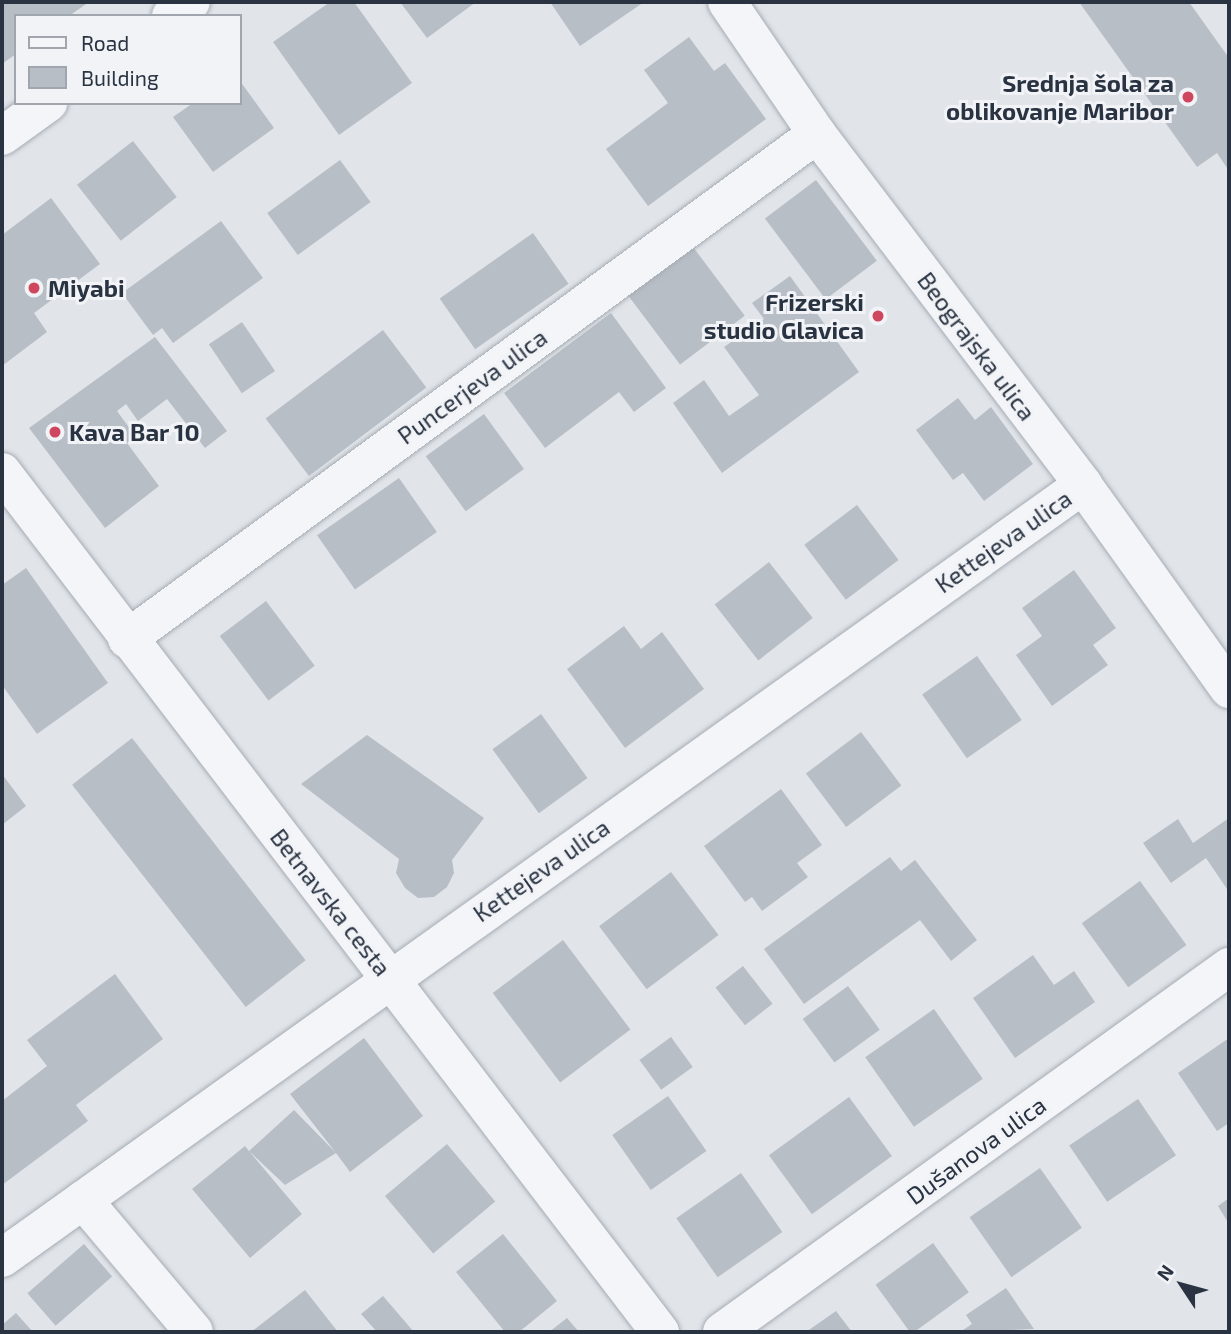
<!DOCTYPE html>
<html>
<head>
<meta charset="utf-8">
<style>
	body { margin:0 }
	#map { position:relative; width:1231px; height:1334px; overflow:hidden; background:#e1e5ea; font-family:"Exo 2",sans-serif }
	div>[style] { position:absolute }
	.building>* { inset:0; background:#b8bec6; transform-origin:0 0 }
	.roads { filter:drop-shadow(0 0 2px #a6acb4) drop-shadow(0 0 2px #a6acb4) }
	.minor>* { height:38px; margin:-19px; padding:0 19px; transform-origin:19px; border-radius:19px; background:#f4f5f8 }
	.tertiary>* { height:38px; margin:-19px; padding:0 19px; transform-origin:19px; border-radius:19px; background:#f4f5f8 }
	.dots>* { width:19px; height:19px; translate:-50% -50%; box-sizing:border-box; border:4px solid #f1f3f7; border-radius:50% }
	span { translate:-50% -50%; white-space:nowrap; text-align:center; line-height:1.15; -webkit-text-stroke:6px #f1f3f7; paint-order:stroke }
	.poi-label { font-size:24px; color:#293341; font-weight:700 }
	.right { translate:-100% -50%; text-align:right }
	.left { translate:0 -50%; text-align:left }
	.street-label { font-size:24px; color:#293341 }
	.frame { position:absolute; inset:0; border:4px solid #293341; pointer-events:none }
	.legend { position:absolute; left:14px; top:14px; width:228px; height:91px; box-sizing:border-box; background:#f1f3f7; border:2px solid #a1a6ae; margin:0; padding:9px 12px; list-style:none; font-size:21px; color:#293341 }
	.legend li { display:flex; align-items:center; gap:14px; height:35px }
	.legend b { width:35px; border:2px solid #a1a6ae }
	.north { position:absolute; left:1147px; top:1250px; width:70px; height:70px; -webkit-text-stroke:5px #f1f3f7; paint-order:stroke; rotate:306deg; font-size:19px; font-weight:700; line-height:28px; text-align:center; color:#293341 }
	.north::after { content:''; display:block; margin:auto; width:24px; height:32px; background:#293341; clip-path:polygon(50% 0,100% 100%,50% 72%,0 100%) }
</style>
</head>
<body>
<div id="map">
	<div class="building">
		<div style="clip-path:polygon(2px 2px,89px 2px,69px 16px,16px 16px,16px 54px,2px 64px)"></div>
		<div style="clip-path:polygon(330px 2px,354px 2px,412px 83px,339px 135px,273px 42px)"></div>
		<div style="clip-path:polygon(400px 2px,476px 2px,427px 38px)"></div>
		<div style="clip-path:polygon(550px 2px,644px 2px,580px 46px)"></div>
		<div style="clip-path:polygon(1079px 2px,1189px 2px,1229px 58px,1229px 171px,1217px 153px,1197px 167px)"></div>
		<div style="clip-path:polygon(689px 37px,714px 71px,725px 63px,766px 119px,648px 206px,606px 149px,668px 103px,644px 70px)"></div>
		<div style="clip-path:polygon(240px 81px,274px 128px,213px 172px,173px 117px,193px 103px,240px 103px)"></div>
		<div style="left:133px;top:141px;width:71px;height:71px;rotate:52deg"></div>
		<div style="left:340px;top:160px;width:52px;height:90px;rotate:54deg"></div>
		<div style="left:816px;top:180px;width:101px;height:64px;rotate:53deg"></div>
		<div style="clip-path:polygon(51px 198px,100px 264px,34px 313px,47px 332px,2px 366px,2px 235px)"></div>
		<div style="clip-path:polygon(221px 221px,263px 278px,173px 343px,162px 328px,153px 335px,122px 293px)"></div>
		<div style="left:533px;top:233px;width:62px;height:114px;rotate:55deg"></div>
		<div style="left:693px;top:247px;width:86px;height:81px;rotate:53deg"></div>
		<div style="clip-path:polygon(790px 276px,859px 372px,722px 473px,673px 403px,704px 380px,729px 416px,759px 395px,724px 347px,764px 319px,752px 303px)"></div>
		<div style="clip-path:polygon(611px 313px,666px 388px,634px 412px,619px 392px,545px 448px,504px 393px)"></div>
		<div style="left:242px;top:322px;width:59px;height:40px;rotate:56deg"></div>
		<div style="left:383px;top:330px;width:72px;height:147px;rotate:53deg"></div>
		<div style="clip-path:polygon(155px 337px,227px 431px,205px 448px,167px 399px,138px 421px,126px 404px,117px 411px,136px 437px,127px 443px,159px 486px,105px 528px,29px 428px)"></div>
		<div style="clip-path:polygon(958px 398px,975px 420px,991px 407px,1033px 464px,984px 501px,963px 473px,953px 480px,916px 430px)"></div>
		<div style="left:484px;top:414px;width:68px;height:72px;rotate:54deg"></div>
		<div style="left:399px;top:478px;width:66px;height:100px;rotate:55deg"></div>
		<div style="left:857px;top:505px;width:69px;height:66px;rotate:53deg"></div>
		<div style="left:769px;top:562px;width:71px;height:69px;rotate:52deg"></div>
		<div style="clip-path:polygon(26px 568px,108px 683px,37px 734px,2px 685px,2px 585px)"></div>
		<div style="clip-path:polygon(1074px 570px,1116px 628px,1093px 645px,1108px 665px,1052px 706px,1016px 655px,1042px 636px,1022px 608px)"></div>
		<div style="left:266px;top:601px;width:81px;height:58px;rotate:53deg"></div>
		<div style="clip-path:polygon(624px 626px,641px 649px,662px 632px,704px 689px,625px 748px,567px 669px)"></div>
		<div style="left:977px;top:656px;width:78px;height:67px;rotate:55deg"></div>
		<div style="left:541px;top:714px;width:79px;height:60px;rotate:54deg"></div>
		<div style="left:861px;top:732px;width:67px;height:69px;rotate:53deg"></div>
		<div style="clip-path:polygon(367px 735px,484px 818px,452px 860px,454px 873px,447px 887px,434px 897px,418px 898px,405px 888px,396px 873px,399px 859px,301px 784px)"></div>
		<div style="left:132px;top:738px;width:282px;height:76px;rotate:52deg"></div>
		<div style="clip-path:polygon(2px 774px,26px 806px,2px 825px)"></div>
		<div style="clip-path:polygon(781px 789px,822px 845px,797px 863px,808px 877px,762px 911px,752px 897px,745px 902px,704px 846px)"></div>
		<div style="clip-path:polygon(1229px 818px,1229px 892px,1206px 858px,1171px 883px,1143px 843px,1178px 819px,1193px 843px)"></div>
		<div style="clip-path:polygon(890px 857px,901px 871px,915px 860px,977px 940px,951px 961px,920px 920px,804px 1004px,764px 949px)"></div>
		<div style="left:671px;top:872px;width:79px;height:90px;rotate:53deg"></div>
		<div style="left:1140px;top:881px;width:79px;height:72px;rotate:54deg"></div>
		<div style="left:563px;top:940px;width:112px;height:88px;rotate:53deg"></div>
		<div style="clip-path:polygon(1033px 955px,1054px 985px,1074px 971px,1095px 1002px,1015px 1058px,973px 998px)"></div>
		<div style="left:743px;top:966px;width:48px;height:35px;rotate:52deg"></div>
		<div style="clip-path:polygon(115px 974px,163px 1039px,76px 1105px,88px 1121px,2px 1185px,2px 1101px,47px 1066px,27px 1040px)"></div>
		<div style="left:848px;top:986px;width:54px;height:56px;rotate:54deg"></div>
		<div style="left:934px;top:1009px;width:85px;height:84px;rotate:55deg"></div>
		<div style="left:671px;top:1037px;width:37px;height:39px;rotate:54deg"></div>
		<div style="clip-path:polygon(364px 1038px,423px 1116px,350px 1172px,336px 1153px,285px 1185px,249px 1151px,302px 1214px,250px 1258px,192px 1189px,245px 1146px,249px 1151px,294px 1110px,336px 1153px,290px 1094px)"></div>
		<div style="clip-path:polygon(1229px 1038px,1229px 1123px,1217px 1131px,1178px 1073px)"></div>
		<div style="left:668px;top:1096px;width:67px;height:68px;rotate:55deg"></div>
		<div style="left:849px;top:1097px;width:73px;height:99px;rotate:54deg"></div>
		<div style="left:1138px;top:1099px;width:68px;height:83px;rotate:56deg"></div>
		<div style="left:447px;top:1144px;width:75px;height:81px;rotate:50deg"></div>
		<div style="left:1040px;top:1168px;width:73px;height:86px;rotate:55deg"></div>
		<div style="left:741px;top:1173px;width:72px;height:79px;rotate:55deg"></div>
		<div style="clip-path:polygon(1229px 1198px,1229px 1224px,1218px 1206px)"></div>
		<div style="clip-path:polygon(503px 1234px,557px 1301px,519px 1332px,505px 1332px,456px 1272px)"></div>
		<div style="left:933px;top:1243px;width:61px;height:71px;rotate:54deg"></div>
		<div style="left:84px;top:1244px;width:43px;height:75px;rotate:49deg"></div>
		<div style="clip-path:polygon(1006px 1288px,1034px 1329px,960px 1332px,972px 1324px,966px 1315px)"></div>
		<div style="clip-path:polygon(305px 1290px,338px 1332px,251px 1332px)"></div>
		<div style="clip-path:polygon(383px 1296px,414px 1332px,377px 1332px,361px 1314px)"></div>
		<div style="clip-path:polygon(836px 1311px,852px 1332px,806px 1332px)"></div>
		<div style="clip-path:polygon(16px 1313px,33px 1332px,2px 1332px,2px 1325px)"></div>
		<div style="clip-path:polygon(567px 1318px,579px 1332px,549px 1332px)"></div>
	</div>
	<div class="roads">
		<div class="minor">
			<div style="left:727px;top:2px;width:160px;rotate:55.7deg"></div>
			<div style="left:817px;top:134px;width:440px;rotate:52.8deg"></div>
			<div style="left:1083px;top:485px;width:251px;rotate:54.4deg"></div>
			<div style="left:127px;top:639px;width:855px;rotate:-36.2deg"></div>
			<div style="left:83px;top:1200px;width:172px;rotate:49.9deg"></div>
			<div style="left:2px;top:1258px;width:1329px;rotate:-35.57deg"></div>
			<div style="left:722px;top:1332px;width:625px;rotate:-35.75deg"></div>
		</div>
		<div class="tertiary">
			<div style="left:171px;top:16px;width:24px;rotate:-35deg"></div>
			<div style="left:2px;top:136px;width:57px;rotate:-35.7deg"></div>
			<div style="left:2px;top:472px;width:1083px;rotate:52.58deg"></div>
		</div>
	</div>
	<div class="dots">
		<div style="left:1188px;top:97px;background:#ce475f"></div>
		<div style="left:34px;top:288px;background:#ce475f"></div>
		<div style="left:878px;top:316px;background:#ce475f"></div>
		<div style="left:55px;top:432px;background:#ce475f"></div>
	</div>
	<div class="poi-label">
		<span class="right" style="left:1174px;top:97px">Srednja šola za<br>oblikovanje Maribor</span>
		<span class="left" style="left:48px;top:288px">Miyabi</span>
		<span class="right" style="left:864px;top:316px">Frizerski<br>studio Glavica</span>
		<span class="left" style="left:69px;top:432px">Kava Bar 10</span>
	</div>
	<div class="street-label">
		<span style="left:977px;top:346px;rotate:53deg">Beograjska ulica</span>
		<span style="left:472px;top:386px;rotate:-36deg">Puncerjeva ulica</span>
		<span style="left:1003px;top:541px;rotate:-35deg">Kettejeva ulica</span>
		<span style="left:541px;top:870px;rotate:-35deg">Kettejeva ulica</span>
		<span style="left:331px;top:902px;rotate:52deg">Betnavska cesta</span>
		<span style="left:976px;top:1150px;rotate:-36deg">Dušanova ulica</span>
	</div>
	<div class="frame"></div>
	<ul class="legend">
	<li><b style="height:9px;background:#f4f5f8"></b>Road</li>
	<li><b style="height:19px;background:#b8bec6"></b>Building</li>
	</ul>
	<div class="north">N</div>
</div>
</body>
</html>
